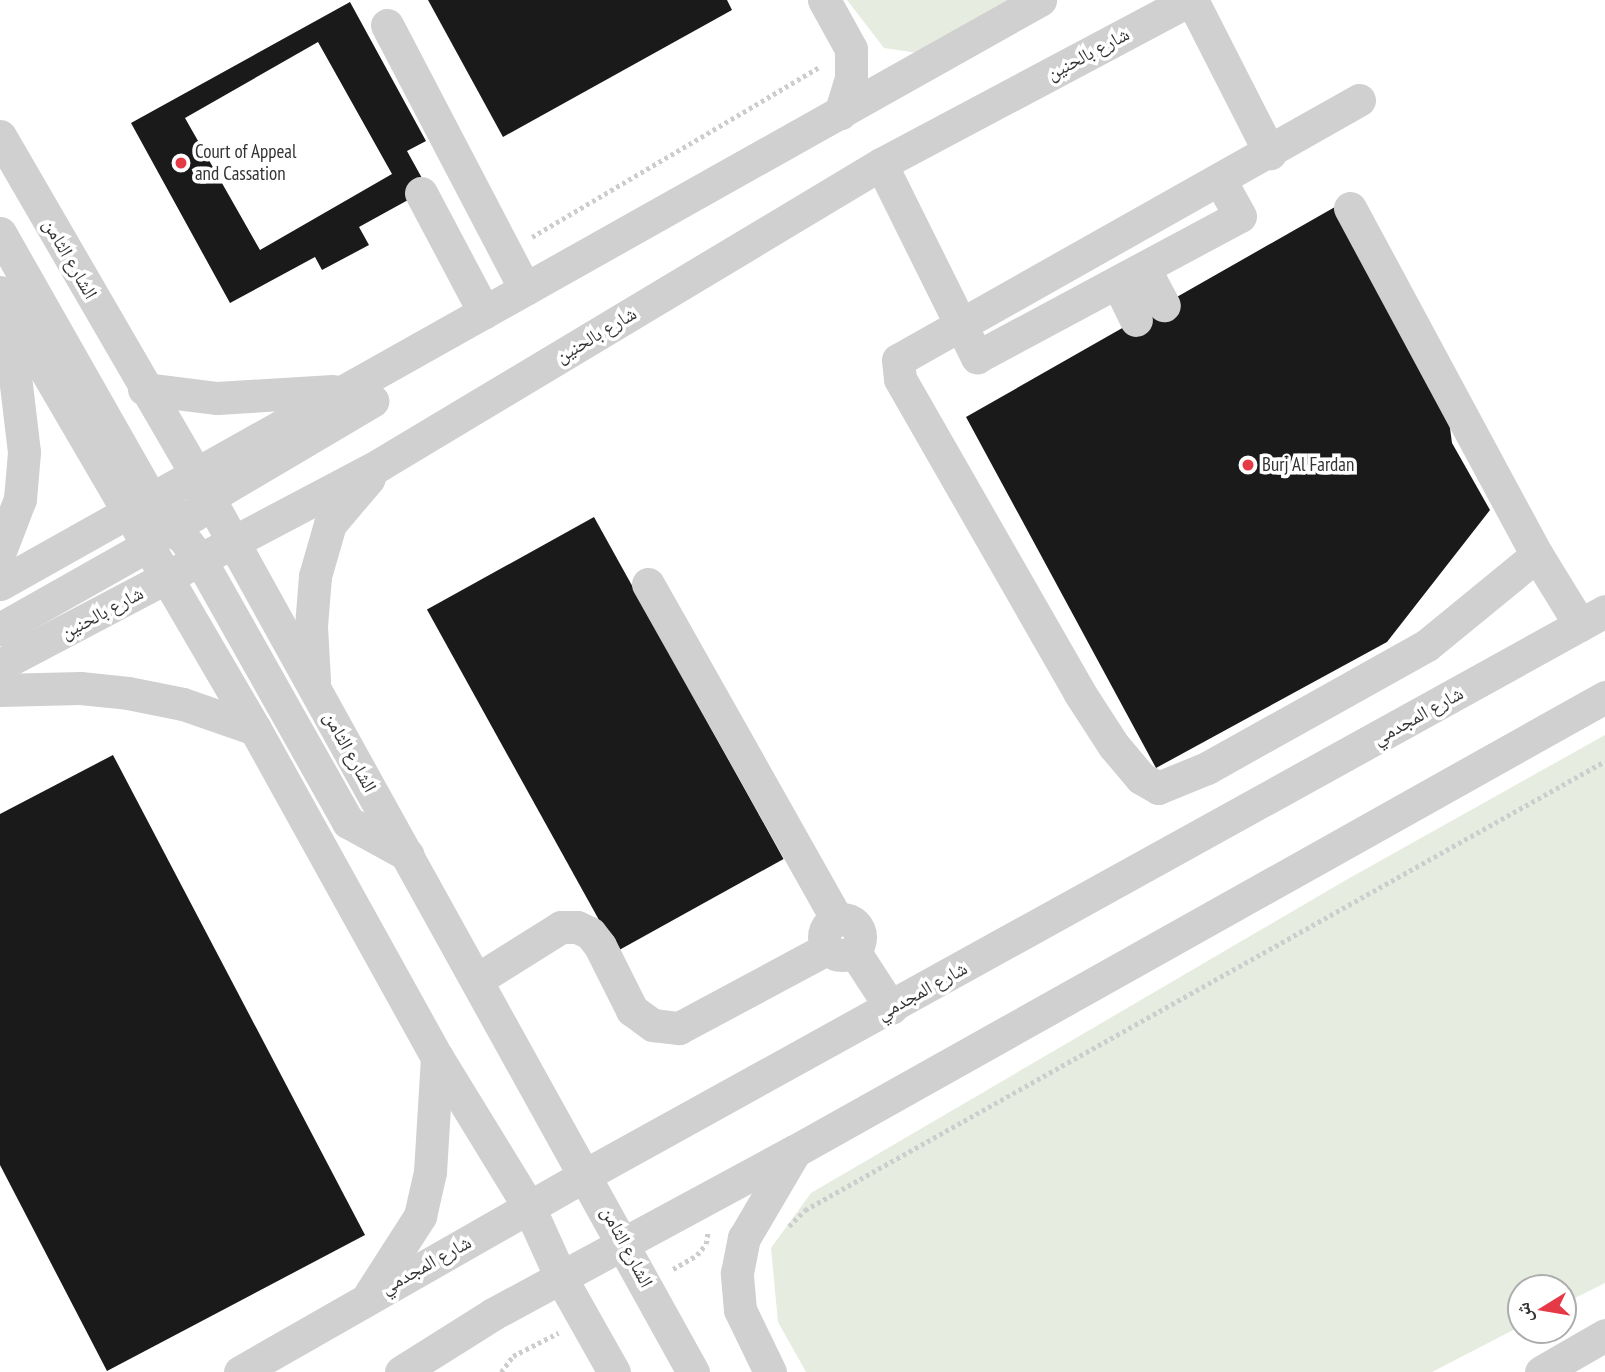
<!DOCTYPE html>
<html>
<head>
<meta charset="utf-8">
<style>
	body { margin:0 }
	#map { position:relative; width:1605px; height:1372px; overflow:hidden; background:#fff; font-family:"PT Sans Narrow","Noto Naskh Arabic",sans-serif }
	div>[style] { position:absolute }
	.green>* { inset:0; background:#e6ecdf }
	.building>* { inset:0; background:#1a1a1a; transform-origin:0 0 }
	.path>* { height:4.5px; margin-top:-2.25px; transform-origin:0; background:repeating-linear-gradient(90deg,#cdcdcd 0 3.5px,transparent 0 7px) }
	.minor>* { height:33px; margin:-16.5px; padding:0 16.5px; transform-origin:16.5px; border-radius:16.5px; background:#d0d0d0 }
	.minor>.ring { margin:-16.5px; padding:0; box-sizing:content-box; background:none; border:33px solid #d0d0d0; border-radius:50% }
	.dots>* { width:19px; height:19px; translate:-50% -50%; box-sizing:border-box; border:4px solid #fff; border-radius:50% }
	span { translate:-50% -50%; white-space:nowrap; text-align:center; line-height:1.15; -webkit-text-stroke:7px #fff; paint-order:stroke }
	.street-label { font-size:19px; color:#333 }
	.poi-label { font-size:19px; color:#333 }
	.left { translate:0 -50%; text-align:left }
	.north { position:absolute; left:1507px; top:1274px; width:70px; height:70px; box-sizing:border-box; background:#fff; border:2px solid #adadad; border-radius:50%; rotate:259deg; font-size:19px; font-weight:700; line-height:28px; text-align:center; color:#333 }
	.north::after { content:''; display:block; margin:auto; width:24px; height:32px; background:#e63946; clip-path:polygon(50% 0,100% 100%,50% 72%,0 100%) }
</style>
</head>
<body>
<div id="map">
	<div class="green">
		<div style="clip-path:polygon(847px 0,1023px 0,924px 54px,884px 48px)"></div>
		<div style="clip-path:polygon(1605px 735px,1605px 1283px,1563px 1304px,1563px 1288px,1521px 1288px,1521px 1326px,1432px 1372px,806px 1372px,778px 1322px,771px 1248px,811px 1193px,1346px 880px)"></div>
	</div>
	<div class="building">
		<div style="clip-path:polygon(428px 0,727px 0,732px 10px,503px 137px)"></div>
		<div style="clip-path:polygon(evenodd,350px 2px,426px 141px,407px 151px,428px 189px,359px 227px,369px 245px,322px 270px,315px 257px,230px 303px,131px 123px,350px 2px,318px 42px,392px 174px,260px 250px,185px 118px,318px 42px)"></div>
		<div style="clip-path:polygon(1356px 195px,1440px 353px,1452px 443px,1490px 510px,1387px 642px,1156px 768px,966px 417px)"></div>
		<div style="left:594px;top:517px;width:391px;height:191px;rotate:61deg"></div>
		<div style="clip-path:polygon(113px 755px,365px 1235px,107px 1371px,0 1165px,0 814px)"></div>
	</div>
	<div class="path">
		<div style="left:532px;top:237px;width:334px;rotate:-30.6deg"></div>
		<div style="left:789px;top:1226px;width:23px;rotate:-45deg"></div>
		<div style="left:805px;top:1210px;width:917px;rotate:-29.3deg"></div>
		<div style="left:673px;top:1269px;width:28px;rotate:-30deg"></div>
		<div style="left:697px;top:1255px;width:14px;rotate:-51deg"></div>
		<div style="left:706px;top:1244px;width:12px;rotate:-81deg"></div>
		<div style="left:501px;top:1372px;width:20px;rotate:-53deg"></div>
		<div style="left:513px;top:1356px;width:51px;rotate:-27.1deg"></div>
	</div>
	<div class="minor">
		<div style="left:824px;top:0;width:56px;rotate:61.1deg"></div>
		<div style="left:851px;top:49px;width:29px;rotate:90deg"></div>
		<div style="left:851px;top:78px;width:37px;rotate:107deg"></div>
		<div style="left:1192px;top:0;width:172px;rotate:63deg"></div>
		<div style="left:387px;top:25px;width:298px;rotate:62.4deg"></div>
		<div style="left:1359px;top:100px;width:529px;rotate:150.58deg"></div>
		<div style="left:898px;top:360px;width:19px;rotate:84deg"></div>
		<div style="left:900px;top:379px;width:361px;rotate:60.2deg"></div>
		<div style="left:1079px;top:692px;width:64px;rotate:57.1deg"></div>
		<div style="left:1114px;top:746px;width:42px;rotate:49.8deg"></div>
		<div style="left:1141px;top:778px;width:20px;rotate:30deg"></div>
		<div style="left:1158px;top:788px;width:53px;rotate:-22.2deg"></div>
		<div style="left:1207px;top:768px;width:252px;rotate:-29.2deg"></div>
		<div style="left:1427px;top:645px;width:142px;rotate:-39.3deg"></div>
		<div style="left:1537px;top:555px;width:82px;rotate:58.4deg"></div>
		<div style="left:0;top:136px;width:389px;rotate:59.9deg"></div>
		<div style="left:195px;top:473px;width:1028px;rotate:61.02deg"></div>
		<div style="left:881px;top:164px;width:216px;rotate:63.6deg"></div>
		<div style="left:977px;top:357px;width:298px;rotate:-28.2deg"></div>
		<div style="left:1240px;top:216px;width:41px;rotate:-119.1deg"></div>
		<div style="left:421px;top:193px;width:135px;rotate:62.1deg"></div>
		<div style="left:1350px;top:208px;width:394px;rotate:61.7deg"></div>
		<div style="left:0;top:233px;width:306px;rotate:60.4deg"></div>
		<div style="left:151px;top:499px;width:21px;rotate:23deg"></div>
		<div style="left:1145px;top:270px;width:40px;rotate:62deg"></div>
		<div style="left:1118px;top:283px;width:41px;rotate:64.1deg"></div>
		<div style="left:0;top:292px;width:506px;rotate:59.74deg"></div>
		<div style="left:255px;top:729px;width:375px;rotate:61deg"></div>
		<div style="left:437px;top:1057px;width:176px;rotate:58.5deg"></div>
		<div style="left:529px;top:1207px;width:78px;rotate:65.7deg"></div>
		<div style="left:561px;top:1278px;width:108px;rotate:60.6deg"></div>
		<div style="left:144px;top:389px;width:74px;rotate:7deg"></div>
		<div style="left:217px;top:398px;width:116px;rotate:-3.5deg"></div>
		<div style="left:131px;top:511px;width:57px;rotate:26.1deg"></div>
		<div style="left:182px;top:536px;width:31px;rotate:53deg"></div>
		<div style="left:201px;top:561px;width:300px;rotate:60.6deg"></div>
		<div style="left:348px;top:822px;width:68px;rotate:28.8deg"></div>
		<div style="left:194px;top:515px;width:22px;rotate:-51deg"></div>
		<div style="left:208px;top:498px;width:191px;rotate:-30.6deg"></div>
		<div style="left:0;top:551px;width:56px;rotate:-69deg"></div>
		<div style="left:20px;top:499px;width:47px;rotate:-85.1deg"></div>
		<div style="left:24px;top:452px;width:135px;rotate:-96.8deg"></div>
		<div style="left:0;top:584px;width:1193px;rotate:-29.32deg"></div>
		<div style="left:648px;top:584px;width:386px;rotate:60.6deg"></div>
		<div style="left:0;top:629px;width:172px;rotate:-29.5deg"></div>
		<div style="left:150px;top:544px;width:21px;rotate:-55deg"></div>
		<div style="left:0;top:665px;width:429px;rotate:-27.8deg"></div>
		<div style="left:379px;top:465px;width:585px;rotate:-30.95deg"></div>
		<div style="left:881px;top:164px;width:349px;rotate:-28deg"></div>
		<div style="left:314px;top:680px;width:54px;rotate:-93.2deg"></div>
		<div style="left:311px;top:626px;width:50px;rotate:-85.4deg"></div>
		<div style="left:315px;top:576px;width:54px;rotate:-73.9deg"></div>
		<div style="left:330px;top:524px;width:60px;rotate:-49.7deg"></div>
		<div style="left:0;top:690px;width:80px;rotate:-1.4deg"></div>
		<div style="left:80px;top:688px;width:48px;rotate:5.9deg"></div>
		<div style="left:128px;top:693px;width:56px;rotate:11.3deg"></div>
		<div style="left:183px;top:704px;width:76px;rotate:19.1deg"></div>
		<div class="ring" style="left:824px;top:919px;width:3px;height:3px"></div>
		<div style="left:854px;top:951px;width:68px;rotate:57deg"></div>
		<div style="left:478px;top:979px;width:98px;rotate:-32.1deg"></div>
		<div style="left:561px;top:927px;width:16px"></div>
		<div style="left:577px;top:927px;width:14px;rotate:25deg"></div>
		<div style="left:590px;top:933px;width:16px;rotate:52deg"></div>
		<div style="left:600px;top:946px;width:72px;rotate:63.4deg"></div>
		<div style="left:632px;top:1010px;width:26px;rotate:36deg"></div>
		<div style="left:653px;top:1025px;width:26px;rotate:7deg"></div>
		<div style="left:679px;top:1028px;width:169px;rotate:-28.2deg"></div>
		<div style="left:370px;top:1294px;width:93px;rotate:-57.3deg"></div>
		<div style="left:420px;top:1216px;width:45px;rotate:-77.2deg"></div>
		<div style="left:430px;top:1172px;width:115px;rotate:-86.5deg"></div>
		<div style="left:240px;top:1372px;width:400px;rotate:-29.7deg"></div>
		<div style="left:587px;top:1174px;width:1163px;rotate:-28.94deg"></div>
		<div style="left:401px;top:1372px;width:109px;rotate:-32.2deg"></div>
		<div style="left:493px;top:1314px;width:343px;rotate:-28.4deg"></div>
		<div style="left:795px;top:1151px;width:929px;rotate:-29.27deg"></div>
		<div style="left:770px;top:1372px;width:69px;rotate:-115.8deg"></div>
		<div style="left:740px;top:1310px;width:37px;rotate:-95deg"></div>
		<div style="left:737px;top:1273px;width:36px;rotate:-79deg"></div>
		<div style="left:744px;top:1238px;width:101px;rotate:-59.6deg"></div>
		<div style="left:1541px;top:1372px;width:74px;rotate:-30deg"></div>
	</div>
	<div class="dots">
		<div style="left:181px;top:163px;background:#e63946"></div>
		<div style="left:1248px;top:465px;background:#e63946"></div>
	</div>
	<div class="street-label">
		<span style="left:1088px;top:54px;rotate:-28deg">شارع بالحنين</span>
		<span style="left:70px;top:259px;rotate:60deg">الشارع الثامن</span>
		<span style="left:596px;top:335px;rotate:-31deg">شارع بالحنين</span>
		<span style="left:102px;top:613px;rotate:-28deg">شارع بالحنين</span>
		<span style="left:1418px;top:716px;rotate:-29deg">شارع المجدمي</span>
		<span style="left:350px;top:752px;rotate:61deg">الشارع الثامن</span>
		<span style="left:922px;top:991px;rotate:-29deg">شارع المجدمي</span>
		<span style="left:627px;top:1247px;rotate:62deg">الشارع الثامن</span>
		<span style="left:426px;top:1265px;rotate:-29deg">شارع المجدمي</span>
	</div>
	<div class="poi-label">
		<span class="left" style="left:195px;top:163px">Court of Appeal<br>and Cassation</span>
		<span class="left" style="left:1262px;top:465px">Burj Al Fardan</span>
	</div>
	<div class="north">ش</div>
</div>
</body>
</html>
